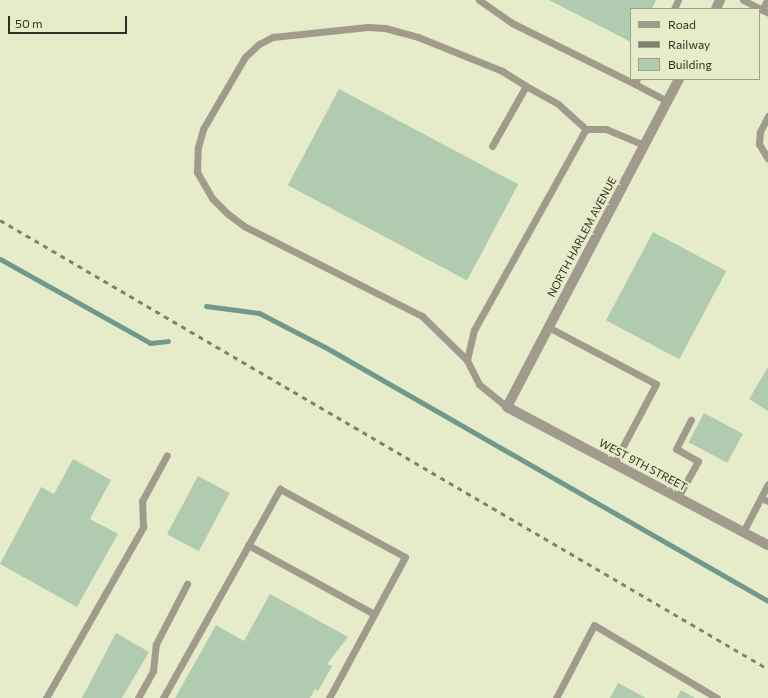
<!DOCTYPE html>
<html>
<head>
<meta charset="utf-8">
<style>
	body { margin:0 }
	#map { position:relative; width:768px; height:698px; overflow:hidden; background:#e6ecca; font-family:Commissioner,sans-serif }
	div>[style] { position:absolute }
	.stream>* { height:5px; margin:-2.5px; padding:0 2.5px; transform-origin:2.5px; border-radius:2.5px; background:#70998c }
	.building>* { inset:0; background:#b0cbb0; transform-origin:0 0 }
	.service>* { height:7px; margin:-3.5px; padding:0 3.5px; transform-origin:3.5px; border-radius:3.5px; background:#a19b8d }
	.minor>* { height:10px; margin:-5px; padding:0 5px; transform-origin:5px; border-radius:5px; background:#a19b8d }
	.rail>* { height:3px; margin-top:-1.5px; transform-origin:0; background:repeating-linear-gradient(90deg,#7e826c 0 5px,transparent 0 10px) }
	span { translate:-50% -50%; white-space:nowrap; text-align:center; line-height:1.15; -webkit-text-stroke:4px #e6ecca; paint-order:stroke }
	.street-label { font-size:11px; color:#2e3023 }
	.legend { position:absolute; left:630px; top:8px; width:130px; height:72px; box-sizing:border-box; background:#e6ecca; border:1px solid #9ca187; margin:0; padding:5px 7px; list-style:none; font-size:12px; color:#2e3023 }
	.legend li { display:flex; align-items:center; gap:8px; height:20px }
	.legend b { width:20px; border:1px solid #9ca187 }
	.scale { position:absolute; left:8px; top:16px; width:119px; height:18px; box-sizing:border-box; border:2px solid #2e3023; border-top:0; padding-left:5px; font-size:12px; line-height:14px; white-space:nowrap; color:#2e3023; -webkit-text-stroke:3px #e6ecca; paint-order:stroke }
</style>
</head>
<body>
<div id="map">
	<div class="stream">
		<div style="left:0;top:259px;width:172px;rotate:29.2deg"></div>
		<div style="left:150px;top:343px;width:18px;rotate:-6deg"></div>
		<div style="left:206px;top:306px;width:53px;rotate:7.5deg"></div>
		<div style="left:259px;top:313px;width:74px;rotate:27.3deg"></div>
		<div style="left:325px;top:347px;width:511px;rotate:29.83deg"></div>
	</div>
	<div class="building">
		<div style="clip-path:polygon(549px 0,656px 0,652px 9px,631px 9px,631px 42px)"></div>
		<div style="left:339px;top:89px;width:203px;height:109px;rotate:28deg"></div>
		<div style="left:653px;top:232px;width:83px;height:100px;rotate:28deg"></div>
		<div style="clip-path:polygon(768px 367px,768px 411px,749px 399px)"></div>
		<div style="left:704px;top:413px;width:44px;height:33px;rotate:28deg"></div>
		<div style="clip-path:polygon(73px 459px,111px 480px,90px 519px,118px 534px,77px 607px,0 564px,41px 487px,54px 494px)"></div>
		<div style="left:198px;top:476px;width:36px;height:66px;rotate:28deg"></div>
		<div style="clip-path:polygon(270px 594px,348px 637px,327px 664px,332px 666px,318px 691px,315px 689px,310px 698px,175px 698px,216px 625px,244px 641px)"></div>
		<div style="clip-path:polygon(116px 633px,149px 652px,122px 698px,82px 698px)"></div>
		<div style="clip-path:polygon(618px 683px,646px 698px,610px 698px)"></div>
		<div style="clip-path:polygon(681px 690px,695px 698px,677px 698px)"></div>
	</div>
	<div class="service">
		<div style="left:479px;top:0;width:40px;rotate:34.9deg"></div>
		<div style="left:512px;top:23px;width:137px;rotate:26.4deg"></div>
		<div style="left:743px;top:0;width:28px;rotate:27deg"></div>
		<div style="left:674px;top:9px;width:10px;rotate:-66deg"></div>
		<div style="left:762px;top:10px;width:11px;rotate:-63deg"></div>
		<div style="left:637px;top:79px;width:5px;rotate:112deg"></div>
		<div style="left:635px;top:84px;width:36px;rotate:28deg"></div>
		<div style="left:768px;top:116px;width:18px;rotate:117deg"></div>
		<div style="left:760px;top:132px;width:12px;rotate:95deg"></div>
		<div style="left:759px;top:144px;width:17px;rotate:59deg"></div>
		<div style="left:492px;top:146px;width:69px;rotate:-60.5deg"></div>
		<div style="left:526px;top:86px;width:37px;rotate:29deg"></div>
		<div style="left:558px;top:104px;width:38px;rotate:42deg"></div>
		<div style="left:548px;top:327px;width:122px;rotate:27.8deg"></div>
		<div style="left:656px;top:384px;width:89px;rotate:118deg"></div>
		<div style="left:467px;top:360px;width:63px;rotate:-135.6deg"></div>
		<div style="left:422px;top:316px;width:199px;rotate:-153.2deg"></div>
		<div style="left:244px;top:226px;width:21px;rotate:-143deg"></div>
		<div style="left:227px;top:213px;width:21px;rotate:-135deg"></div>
		<div style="left:212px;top:198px;width:30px;rotate:-120deg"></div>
		<div style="left:197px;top:172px;width:25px;rotate:-88deg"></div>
		<div style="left:198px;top:147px;width:19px;rotate:-74deg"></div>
		<div style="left:203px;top:129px;width:83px;rotate:-59.7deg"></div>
		<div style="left:245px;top:57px;width:19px;rotate:-43deg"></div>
		<div style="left:259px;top:44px;width:16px;rotate:-27deg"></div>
		<div style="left:273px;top:37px;width:95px;rotate:-6.1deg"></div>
		<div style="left:367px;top:27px;width:18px;rotate:3deg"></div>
		<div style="left:385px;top:28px;width:34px;rotate:15deg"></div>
		<div style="left:418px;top:37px;width:91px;rotate:22deg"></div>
		<div style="left:502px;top:71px;width:28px;rotate:32deg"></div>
		<div style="left:507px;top:407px;width:36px;rotate:-141deg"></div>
		<div style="left:479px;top:384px;width:27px;rotate:-117deg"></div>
		<div style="left:467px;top:360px;width:31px;rotate:-77deg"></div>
		<div style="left:474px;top:330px;width:230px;rotate:-60.9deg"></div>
		<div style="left:586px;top:129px;width:20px"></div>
		<div style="left:606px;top:129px;width:41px;rotate:22.8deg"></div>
		<div style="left:678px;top:497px;width:41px;rotate:-60.9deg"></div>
		<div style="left:698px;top:461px;width:25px;rotate:-151deg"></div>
		<div style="left:676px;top:449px;width:33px;rotate:-63deg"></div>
		<div style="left:761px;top:498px;width:8px;rotate:23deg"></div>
		<div style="left:743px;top:532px;width:54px;rotate:-62.5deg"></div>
		<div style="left:248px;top:545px;width:144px;rotate:28.7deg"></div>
		<div style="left:46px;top:698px;width:197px;rotate:-60.4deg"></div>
		<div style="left:143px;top:527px;width:26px;rotate:-92deg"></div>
		<div style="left:142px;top:501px;width:52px;rotate:-61.5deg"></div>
		<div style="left:138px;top:698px;width:31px;rotate:-61deg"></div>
		<div style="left:153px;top:671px;width:27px;rotate:-84deg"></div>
		<div style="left:156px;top:644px;width:68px;rotate:-62.7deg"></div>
		<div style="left:163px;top:698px;width:240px;rotate:-60.8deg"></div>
		<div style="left:280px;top:489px;width:142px;rotate:28.5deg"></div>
		<div style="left:405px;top:557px;width:160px;rotate:118.3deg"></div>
		<div style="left:556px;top:698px;width:82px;rotate:-62.5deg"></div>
		<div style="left:594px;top:625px;width:143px;rotate:30.7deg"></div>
	</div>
	<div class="minor">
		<div style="left:716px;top:9px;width:10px;rotate:-66deg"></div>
		<div style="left:679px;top:79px;width:370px;rotate:117.7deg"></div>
		<div style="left:507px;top:407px;width:295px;rotate:27.9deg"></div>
	</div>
	<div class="rail">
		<div style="left:0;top:220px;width:890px;rotate:30.31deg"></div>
	</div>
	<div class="street-label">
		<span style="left:582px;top:237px;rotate:-62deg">NORTH HARLEM AVENUE</span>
		<span style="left:643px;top:465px;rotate:28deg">WEST 9TH STREET</span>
	</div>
	<ul class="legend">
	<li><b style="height:5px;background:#a19b8d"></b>Road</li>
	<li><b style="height:5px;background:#7e826c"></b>Railway</li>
	<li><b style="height:11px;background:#b0cbb0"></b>Building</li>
	</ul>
	<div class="scale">50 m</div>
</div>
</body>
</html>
